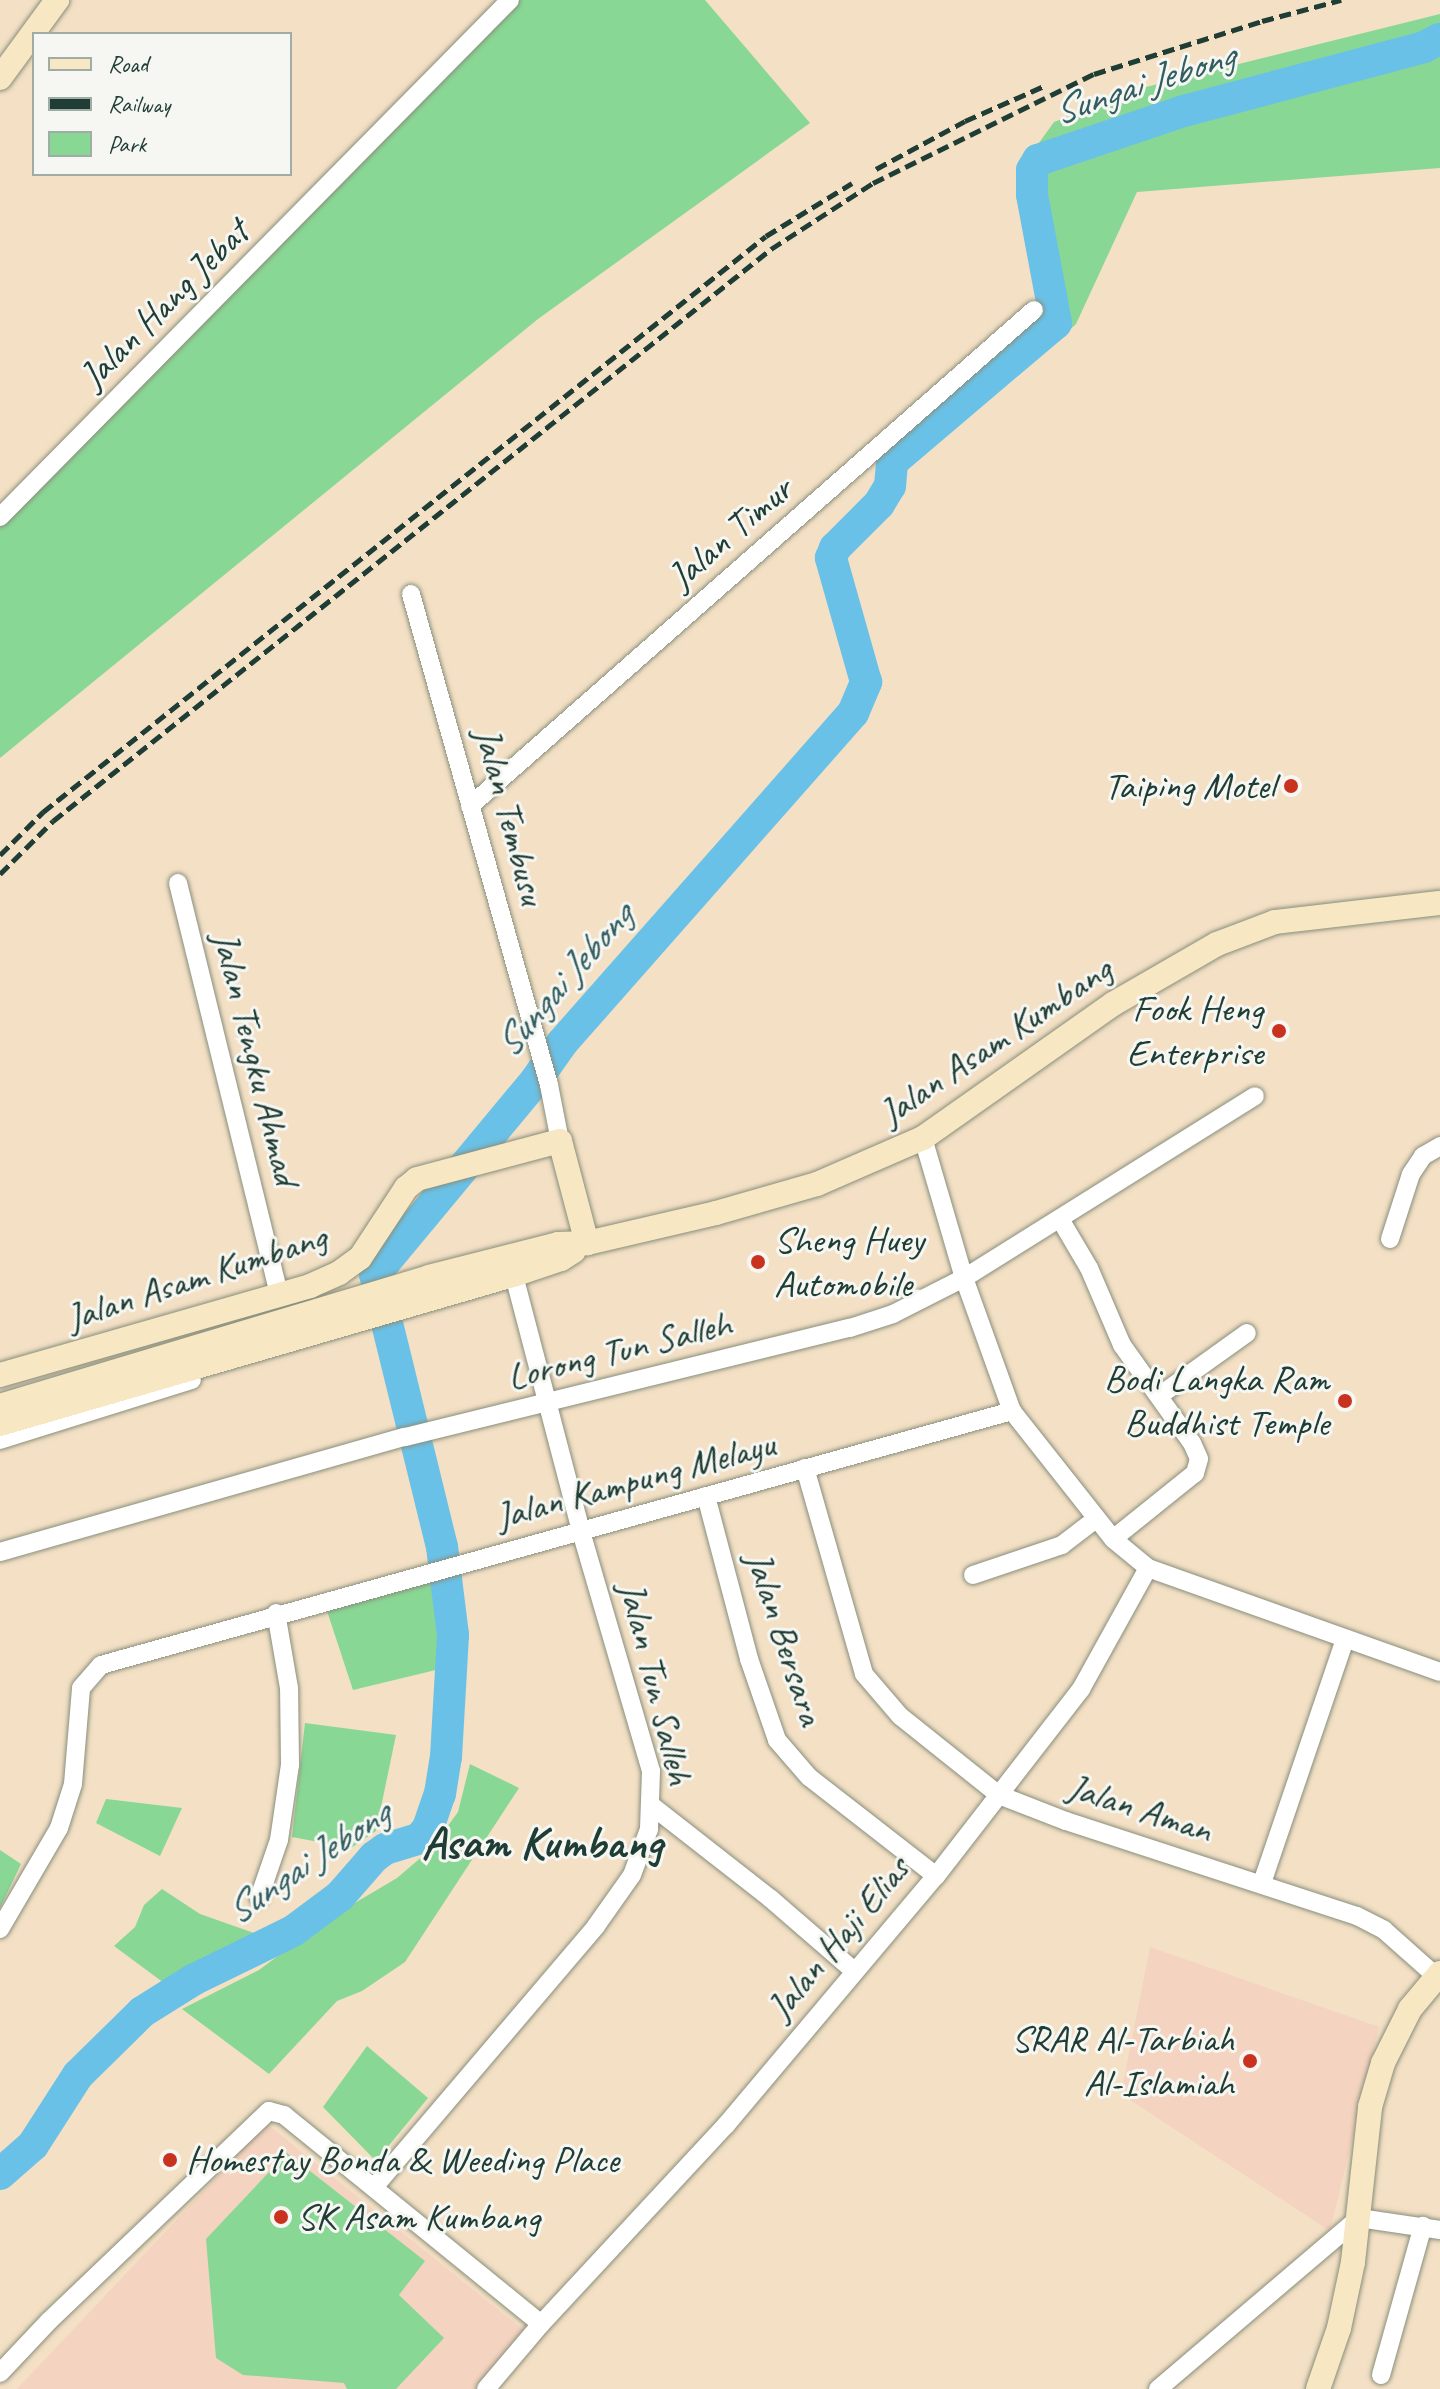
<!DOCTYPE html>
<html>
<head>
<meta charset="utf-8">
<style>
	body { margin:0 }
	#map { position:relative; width:1440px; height:2389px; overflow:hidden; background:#f3e0c5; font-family:Caveat,sans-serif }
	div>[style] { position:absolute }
	.built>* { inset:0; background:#f4d3c0 }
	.green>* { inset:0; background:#89d795 }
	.river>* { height:32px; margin:-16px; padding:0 16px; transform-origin:16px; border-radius:16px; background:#6ac1e7 }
	.roads { filter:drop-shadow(0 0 2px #898e7c) drop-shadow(0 0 2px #898e7c) }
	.street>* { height:18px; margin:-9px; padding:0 9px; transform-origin:9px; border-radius:9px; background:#fff }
	.secondary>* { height:24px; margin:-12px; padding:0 12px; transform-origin:12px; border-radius:12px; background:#f7e8c3 }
	.rail>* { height:5px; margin-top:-2.5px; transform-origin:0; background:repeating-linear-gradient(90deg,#1f3d34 0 12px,transparent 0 18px) }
	.dots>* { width:22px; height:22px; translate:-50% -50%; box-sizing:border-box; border:4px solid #f6f6f2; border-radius:50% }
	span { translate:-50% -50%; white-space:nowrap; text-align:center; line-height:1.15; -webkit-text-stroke:6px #f6f6f2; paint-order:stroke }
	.street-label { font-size:38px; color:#1f3d34 }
	.poi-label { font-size:38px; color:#1f3d34 }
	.right { translate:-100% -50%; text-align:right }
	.left { translate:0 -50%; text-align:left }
	.water-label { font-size:40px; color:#325e61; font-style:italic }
	.district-label { font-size:46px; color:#1f3d34; font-weight:700 }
	.legend { position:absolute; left:32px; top:32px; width:260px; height:144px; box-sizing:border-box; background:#f6f6f2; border:2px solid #a0aca6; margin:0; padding:10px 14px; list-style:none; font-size:24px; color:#1f3d34 }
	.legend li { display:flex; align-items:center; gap:16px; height:40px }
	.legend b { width:40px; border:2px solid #a0aca6 }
</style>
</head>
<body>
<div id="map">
	<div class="built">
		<div style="clip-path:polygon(1150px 1947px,1379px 2027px,1330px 2231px,1121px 2094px)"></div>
		<div style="clip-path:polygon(267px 2124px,526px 2332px,475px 2389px,17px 2389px)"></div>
	</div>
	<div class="green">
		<div style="clip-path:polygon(515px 0,705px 0,810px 123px,538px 319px,0 758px,0 524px)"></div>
		<div style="clip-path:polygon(1440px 14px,1440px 168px,1137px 192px,1076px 324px,1062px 337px,1037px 191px,1036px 147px,1054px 122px,1146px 87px)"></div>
		<div style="clip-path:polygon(436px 1573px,443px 1630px,440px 1669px,353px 1690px,326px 1608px)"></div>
		<div style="clip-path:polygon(305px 1723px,396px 1735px,376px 1831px,351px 1848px,292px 1837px)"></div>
		<div style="clip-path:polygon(470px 1764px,519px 1788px,405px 1962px,362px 1991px,337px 2001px,269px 2074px,182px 2009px,259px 1970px,326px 1920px,397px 1878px,431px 1849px,458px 1812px)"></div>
		<div style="clip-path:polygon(106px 1799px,182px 1808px,160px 1856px,96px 1823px)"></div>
		<div style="clip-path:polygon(0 1850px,21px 1864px,0 1908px)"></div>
		<div style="clip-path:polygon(162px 1889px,200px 1914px,254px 1933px,164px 1983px,114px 1946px,135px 1927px,144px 1905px)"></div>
		<div style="clip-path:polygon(367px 2046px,428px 2098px,376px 2161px,323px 2107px)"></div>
		<div style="clip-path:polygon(287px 2153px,425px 2261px,399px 2295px,444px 2338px,396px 2389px,347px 2389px,344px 2383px,243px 2375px,216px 2358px,206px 2239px)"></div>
	</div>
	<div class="river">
		<div style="left:0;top:2174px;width:44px;rotate:-41.3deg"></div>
		<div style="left:33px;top:2145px;width:83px;rotate:-57.3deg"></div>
		<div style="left:78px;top:2075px;width:90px;rotate:-44.5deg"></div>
		<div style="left:142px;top:2012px;width:60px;rotate:-32.1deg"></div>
		<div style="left:193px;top:1980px;width:111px;rotate:-26.1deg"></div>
		<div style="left:293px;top:1931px;width:59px;rotate:-36.7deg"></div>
		<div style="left:340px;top:1896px;width:52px;rotate:-48.9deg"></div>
		<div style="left:374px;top:1857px;width:14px;rotate:-36deg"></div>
		<div style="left:385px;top:1849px;width:37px;rotate:-17deg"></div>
		<div style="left:420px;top:1838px;width:13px;rotate:-51deg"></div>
		<div style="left:428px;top:1828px;width:36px;rotate:-71deg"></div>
		<div style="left:440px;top:1794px;width:37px;rotate:-81deg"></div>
		<div style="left:446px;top:1757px;width:122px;rotate:-86.7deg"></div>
		<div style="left:453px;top:1635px;width:89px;rotate:-97.1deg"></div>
		<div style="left:442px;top:1547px;width:281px;rotate:-103.8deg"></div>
		<div style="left:375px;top:1274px;width:252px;rotate:-50.3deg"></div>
		<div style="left:536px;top:1080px;width:45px;rotate:-54.9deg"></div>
		<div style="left:562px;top:1043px;width:440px;rotate:-48.6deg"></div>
		<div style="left:853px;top:713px;width:34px;rotate:-67deg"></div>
		<div style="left:866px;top:682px;width:129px;rotate:-105.8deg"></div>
		<div style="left:831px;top:558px;width:11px;rotate:-68deg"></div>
		<div style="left:835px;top:548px;width:62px;rotate:-45deg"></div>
		<div style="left:879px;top:504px;width:21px;rotate:-59deg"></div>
		<div style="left:890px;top:486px;width:24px;rotate:-85deg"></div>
		<div style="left:892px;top:462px;width:215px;rotate:-40.3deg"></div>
		<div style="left:1056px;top:323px;width:130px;rotate:-100.6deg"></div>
		<div style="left:1032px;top:195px;width:25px;rotate:-90deg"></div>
		<div style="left:1032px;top:170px;width:12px;rotate:-59deg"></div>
		<div style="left:1038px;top:160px;width:154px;rotate:-18.6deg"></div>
		<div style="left:1184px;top:111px;width:248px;rotate:-14.9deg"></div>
		<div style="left:1424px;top:47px;width:18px;rotate:-27deg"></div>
	</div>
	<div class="roads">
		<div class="street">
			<div style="left:0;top:517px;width:726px;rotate:-45.39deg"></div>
			<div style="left:411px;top:594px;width:510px;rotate:74.3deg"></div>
			<div style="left:549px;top:1085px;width:57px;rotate:78.9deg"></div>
			<div style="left:470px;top:806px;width:751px;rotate:-41.33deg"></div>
			<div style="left:178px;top:883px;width:424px;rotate:76.2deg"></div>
			<div style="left:923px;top:1138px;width:146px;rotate:73.7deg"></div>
			<div style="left:964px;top:1278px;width:141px;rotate:70.2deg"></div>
			<div style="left:1012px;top:1411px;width:163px;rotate:51.7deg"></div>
			<div style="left:1113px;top:1539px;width:45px;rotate:39.6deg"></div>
			<div style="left:1148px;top:1568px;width:310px;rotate:19.6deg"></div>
			<div style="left:1060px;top:1219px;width:57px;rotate:59.4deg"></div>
			<div style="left:1089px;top:1268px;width:84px;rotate:66.8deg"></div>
			<div style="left:1122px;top:1345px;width:120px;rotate:54.5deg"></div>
			<div style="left:1192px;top:1443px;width:17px;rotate:66deg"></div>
			<div style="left:1199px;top:1459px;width:15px;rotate:106deg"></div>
			<div style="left:1195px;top:1473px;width:105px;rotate:141.2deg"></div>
			<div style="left:1390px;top:1239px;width:68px;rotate:-72.1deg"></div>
			<div style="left:1411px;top:1174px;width:22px;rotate:-56deg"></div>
			<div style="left:1423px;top:1156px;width:20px;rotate:-30deg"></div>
			<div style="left:1159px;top:1396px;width:108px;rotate:-35.6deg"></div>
			<div style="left:0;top:1440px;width:201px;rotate:-17.4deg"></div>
			<div style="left:805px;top:1468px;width:214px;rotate:74deg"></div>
			<div style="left:864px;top:1674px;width:55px;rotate:49.4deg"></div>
			<div style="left:900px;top:1716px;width:127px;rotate:38.6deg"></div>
			<div style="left:999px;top:1795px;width:72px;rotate:21.2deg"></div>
			<div style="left:1066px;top:1821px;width:306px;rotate:18.1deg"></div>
			<div style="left:1357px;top:1916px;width:30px;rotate:27deg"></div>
			<div style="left:1384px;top:1930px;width:71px;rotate:41.6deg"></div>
			<div style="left:706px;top:1496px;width:169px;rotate:75.2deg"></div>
			<div style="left:749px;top:1659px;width:86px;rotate:70.9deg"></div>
			<div style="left:777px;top:1740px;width:49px;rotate:49.1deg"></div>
			<div style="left:809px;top:1777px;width:161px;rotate:37.9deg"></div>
			<div style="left:0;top:1552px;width:421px;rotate:-15.9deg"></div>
			<div style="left:405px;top:1437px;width:458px;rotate:-13.8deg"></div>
			<div style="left:850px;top:1328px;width:45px;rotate:-18deg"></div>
			<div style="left:893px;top:1314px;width:80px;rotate:-26.9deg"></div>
			<div style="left:964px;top:1278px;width:343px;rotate:-32deg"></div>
			<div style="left:973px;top:1575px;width:94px;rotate:-18.6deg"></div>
			<div style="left:1062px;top:1545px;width:43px;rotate:-37.4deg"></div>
			<div style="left:652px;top:1806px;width:151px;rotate:38deg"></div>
			<div style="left:771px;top:1899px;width:110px;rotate:40.9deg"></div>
			<div style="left:1262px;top:1883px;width:258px;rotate:-71.2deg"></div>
			<div style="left:259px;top:1898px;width:61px;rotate:-71deg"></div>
			<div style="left:279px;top:1840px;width:76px;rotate:-81.7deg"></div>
			<div style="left:290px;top:1765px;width:77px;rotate:-90.7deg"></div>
			<div style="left:289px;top:1688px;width:76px;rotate:-99.8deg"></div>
			<div style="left:0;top:1929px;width:117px;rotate:-59.7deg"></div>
			<div style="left:59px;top:1828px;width:46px;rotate:-72.3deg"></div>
			<div style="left:73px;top:1784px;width:96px;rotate:-85.2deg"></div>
			<div style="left:81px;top:1688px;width:30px;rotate:-49deg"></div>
			<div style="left:101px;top:1665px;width:946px;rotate:-15.58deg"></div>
			<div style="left:375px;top:2186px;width:341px;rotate:-49.6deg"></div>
			<div style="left:596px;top:1926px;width:62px;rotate:-54.8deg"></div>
			<div style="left:632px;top:1875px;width:49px;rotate:-69.7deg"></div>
			<div style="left:649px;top:1829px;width:58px;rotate:-88deg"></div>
			<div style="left:651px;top:1771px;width:250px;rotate:-106.3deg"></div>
			<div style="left:581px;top:1531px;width:276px;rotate:-104.7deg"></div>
			<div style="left:0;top:2373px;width:71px;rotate:-46.7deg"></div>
			<div style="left:49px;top:2321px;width:304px;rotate:-43.7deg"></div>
			<div style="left:269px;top:2111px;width:16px;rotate:15deg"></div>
			<div style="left:284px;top:2115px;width:331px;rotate:39.1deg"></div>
			<div style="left:1381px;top:2375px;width:155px;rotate:-74.3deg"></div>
			<div style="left:486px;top:2389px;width:85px;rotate:-49.8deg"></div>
			<div style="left:541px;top:2324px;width:272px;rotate:-47.1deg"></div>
			<div style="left:726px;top:2125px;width:326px;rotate:-49.9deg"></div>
			<div style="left:936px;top:1876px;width:237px;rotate:-52.2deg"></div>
			<div style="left:1081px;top:1689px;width:138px;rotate:-61deg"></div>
			<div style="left:1158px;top:2389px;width:264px;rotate:-40.4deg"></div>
			<div style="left:1359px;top:2218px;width:82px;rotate:8.4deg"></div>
		</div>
		<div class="secondary">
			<div style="left:0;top:78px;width:97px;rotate:-53.8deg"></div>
			<div style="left:0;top:1375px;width:323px;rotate:-16deg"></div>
			<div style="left:310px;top:1286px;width:32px;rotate:-24deg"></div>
			<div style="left:339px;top:1273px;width:26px;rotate:-36deg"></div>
			<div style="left:360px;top:1258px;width:84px;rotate:-56.7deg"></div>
			<div style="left:406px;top:1188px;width:14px;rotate:-39deg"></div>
			<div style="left:417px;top:1179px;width:148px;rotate:-14.9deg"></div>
			<div style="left:560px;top:1141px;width:106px;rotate:75.2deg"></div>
			<div style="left:0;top:1406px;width:448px;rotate:-16.7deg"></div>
			<div style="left:429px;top:1277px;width:133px;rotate:-14.3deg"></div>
			<div style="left:558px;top:1244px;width:29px;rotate:-2deg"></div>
			<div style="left:587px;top:1243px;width:132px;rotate:-13.1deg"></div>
			<div style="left:716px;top:1213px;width:105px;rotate:-16deg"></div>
			<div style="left:817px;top:1184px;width:116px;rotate:-23.5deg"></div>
			<div style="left:923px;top:1138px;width:232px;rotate:-35.2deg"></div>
			<div style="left:1113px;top:1004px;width:120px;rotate:-30deg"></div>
			<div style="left:1217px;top:944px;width:62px;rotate:-20.8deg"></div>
			<div style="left:1275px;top:922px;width:166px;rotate:-6.6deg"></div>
			<div style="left:0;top:1424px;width:534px;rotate:-16.2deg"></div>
			<div style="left:513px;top:1275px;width:51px;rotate:-18.4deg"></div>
			<div style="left:561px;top:1259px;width:15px;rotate:-32deg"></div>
			<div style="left:1318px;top:2389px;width:65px;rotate:-71deg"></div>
			<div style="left:1339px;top:2328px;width:67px;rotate:-78deg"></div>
			<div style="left:1353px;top:2262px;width:156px;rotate:-83.7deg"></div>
			<div style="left:1370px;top:2107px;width:46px;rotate:-73.5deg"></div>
			<div style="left:1383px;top:2063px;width:60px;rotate:-63.4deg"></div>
			<div style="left:1410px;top:2009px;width:47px;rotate:-50.2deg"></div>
		</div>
	</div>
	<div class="rail">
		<div style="left:876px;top:169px;width:101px;rotate:-28.3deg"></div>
		<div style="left:965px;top:121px;width:86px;rotate:-23.9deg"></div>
		<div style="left:0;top:855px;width:61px;rotate:-45deg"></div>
		<div style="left:43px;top:812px;width:924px;rotate:-38.54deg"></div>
		<div style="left:766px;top:236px;width:101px;rotate:-31.6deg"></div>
		<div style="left:0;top:874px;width:75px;rotate:-45deg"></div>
		<div style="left:53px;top:821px;width:918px;rotate:-38.54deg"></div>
		<div style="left:771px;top:249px;width:121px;rotate:-32.9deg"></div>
		<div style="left:873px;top:183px;width:246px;rotate:-26.3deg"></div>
		<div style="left:1094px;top:74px;width:176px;rotate:-17.5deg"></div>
		<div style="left:1262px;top:21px;width:82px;rotate:-14.9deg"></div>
	</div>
	<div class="dots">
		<div style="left:1291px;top:786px;background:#c8321e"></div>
		<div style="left:1279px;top:1031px;background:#c8321e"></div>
		<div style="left:758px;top:1262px;background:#c8321e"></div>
		<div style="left:1345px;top:1401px;background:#c8321e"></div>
		<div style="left:1250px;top:2061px;background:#c8321e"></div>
		<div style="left:170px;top:2160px;background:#c8321e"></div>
		<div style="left:281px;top:2217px;background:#c8321e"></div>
	</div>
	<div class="street-label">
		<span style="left:164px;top:304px;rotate:-45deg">Jalan Hang Jebat</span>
		<span style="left:730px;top:533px;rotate:-41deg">Jalan Timur</span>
		<span style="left:510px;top:816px;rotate:75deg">Jalan Tembusu</span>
		<span style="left:995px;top:1041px;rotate:-34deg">Jalan Asam Kumbang</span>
		<span style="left:256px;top:1058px;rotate:76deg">Jalan Tengku Ahmad</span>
		<span style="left:196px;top:1277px;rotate:-18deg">Jalan Asam Kumbang</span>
		<span style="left:619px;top:1350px;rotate:-14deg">Lorong Tun Salleh</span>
		<span style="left:635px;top:1480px;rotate:-15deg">Jalan Kampung Melayu</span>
		<span style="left:785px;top:1638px;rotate:72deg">Jalan Bersara</span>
		<span style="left:656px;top:1683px;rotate:76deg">Jalan Tun Salleh</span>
		<span style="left:1140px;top:1808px;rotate:18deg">Jalan Aman</span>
		<span style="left:838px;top:1938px;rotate:-50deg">Jalan Haji Elias</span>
	</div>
	<div class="poi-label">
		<span class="right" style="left:1275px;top:786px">Taiping Motel</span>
		<span class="right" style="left:1263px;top:1031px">Fook Heng<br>Enterprise</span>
		<span class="left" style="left:774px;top:1262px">Sheng Huey<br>Automobile</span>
		<span class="right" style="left:1329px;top:1401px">Bodi Langka Ram<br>Buddhist Temple</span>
		<span class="right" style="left:1234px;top:2061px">SRAR Al-Tarbiah<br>Al-Islamiah</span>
		<span class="left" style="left:186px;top:2160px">Homestay Bonda &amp; Weeding Place</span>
		<span class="left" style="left:297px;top:2217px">SK Asam Kumbang</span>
	</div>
	<div class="water-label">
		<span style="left:1143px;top:83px;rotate:-18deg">Sungai Jebong</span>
		<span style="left:563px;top:980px;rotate:-49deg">Sungai Jebong</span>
		<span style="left:307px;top:1862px;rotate:-34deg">Sungai Jebong</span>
	</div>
	<div class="district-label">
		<span style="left:542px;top:1843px">Asam Kumbang</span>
	</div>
	<ul class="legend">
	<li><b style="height:10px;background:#f7e8c3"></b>Road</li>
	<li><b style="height:10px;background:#1f3d34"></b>Railway</li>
	<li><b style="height:22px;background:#89d795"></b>Park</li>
	</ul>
</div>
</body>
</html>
